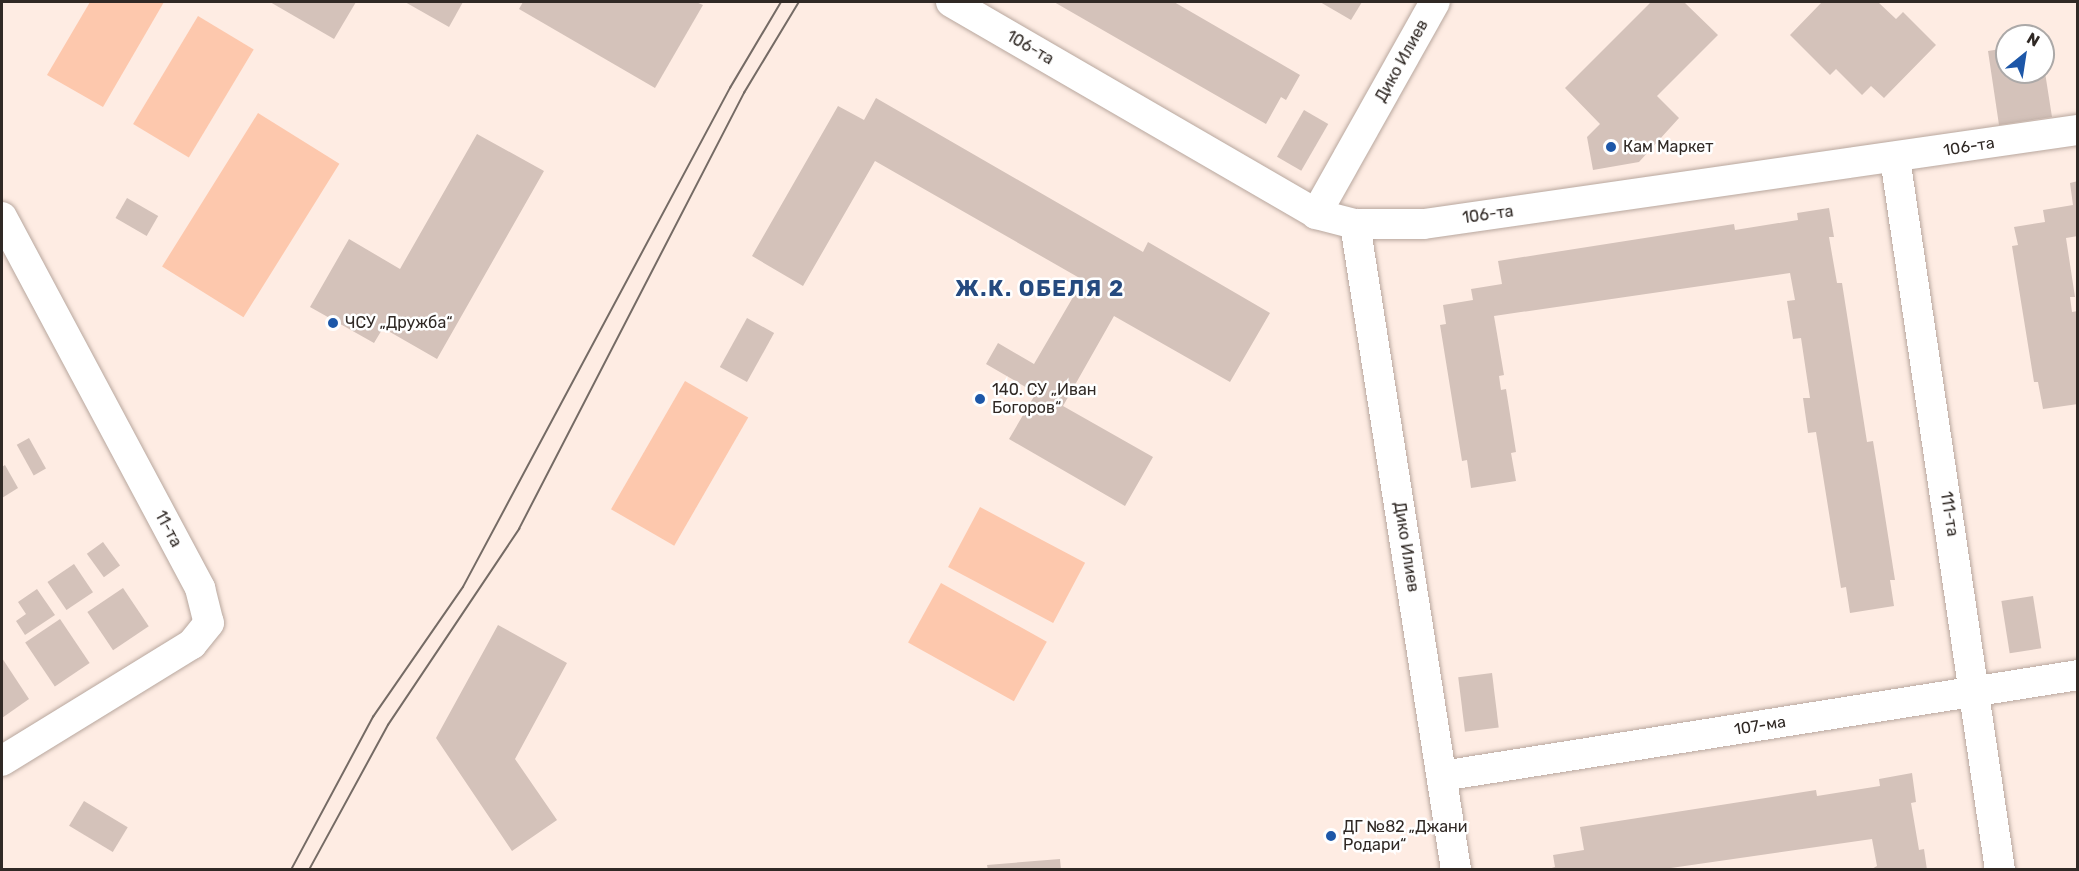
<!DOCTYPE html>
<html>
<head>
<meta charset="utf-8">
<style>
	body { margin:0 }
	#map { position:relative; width:2079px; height:871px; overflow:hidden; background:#feece3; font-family:Rubik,sans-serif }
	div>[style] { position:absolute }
	.green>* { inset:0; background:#fdc8ad; transform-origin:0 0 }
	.building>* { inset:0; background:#d4c2ba; transform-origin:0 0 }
	.roads { filter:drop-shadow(0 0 2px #b8a79e) drop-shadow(0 0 2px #b8a79e) }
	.minor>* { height:30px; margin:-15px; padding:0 15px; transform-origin:15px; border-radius:15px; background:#fff }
	.tram>* { height:1.5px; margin:-0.75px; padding:0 0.75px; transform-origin:0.75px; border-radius:0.75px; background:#756b65 }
	.dots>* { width:16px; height:16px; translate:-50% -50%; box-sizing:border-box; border:3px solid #fff; border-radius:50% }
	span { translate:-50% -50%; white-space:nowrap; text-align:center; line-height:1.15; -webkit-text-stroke:5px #fff; paint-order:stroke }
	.street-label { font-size:16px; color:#302925 }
	.poi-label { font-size:16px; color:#302925 }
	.left { translate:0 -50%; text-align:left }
	.district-label { font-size:22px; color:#254a7f; font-weight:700; letter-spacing:1.5px }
	.frame { position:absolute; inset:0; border:3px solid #302925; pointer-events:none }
	.north { position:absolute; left:1995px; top:24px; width:60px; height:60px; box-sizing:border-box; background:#fff; border:2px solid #aca9a8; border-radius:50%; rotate:30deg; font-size:16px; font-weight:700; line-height:24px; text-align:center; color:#302925 }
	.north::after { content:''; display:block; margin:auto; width:21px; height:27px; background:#1d57a8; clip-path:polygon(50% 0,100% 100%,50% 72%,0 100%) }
</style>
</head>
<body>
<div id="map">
	<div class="green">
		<div style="clip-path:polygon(90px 2px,164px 2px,103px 107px,47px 75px)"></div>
		<div style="left:198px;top:16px;width:65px;height:126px;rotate:31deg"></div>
		<div style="left:258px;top:113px;width:96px;height:181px;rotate:32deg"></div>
		<div style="left:685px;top:381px;width:73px;height:148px;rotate:30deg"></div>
		<div style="left:980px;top:507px;width:119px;height:68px;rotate:28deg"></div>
		<div style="left:941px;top:583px;width:121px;height:68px;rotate:29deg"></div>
	</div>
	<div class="building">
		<div style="clip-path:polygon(270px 2px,356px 2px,334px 39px)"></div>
		<div style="clip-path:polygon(405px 2px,463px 2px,449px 27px)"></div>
		<div style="clip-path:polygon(523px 2px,696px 2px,703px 5px,655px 88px,519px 9px)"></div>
		<div style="clip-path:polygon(1054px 2px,1174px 2px,1300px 75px,1286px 100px,1281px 97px,1266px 124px)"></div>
		<div style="clip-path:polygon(1320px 2px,1362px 2px,1351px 20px)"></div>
		<div style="clip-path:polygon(1651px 2px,1684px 2px,1718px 35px,1657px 96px,1679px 118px,1639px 162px,1593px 170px,1587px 137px,1600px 124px,1565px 88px)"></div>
		<div style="clip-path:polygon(1822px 2px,1878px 2px,1896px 19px,1903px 12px,1936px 45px,1884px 98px,1871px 86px,1862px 95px,1836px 69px,1830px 75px,1790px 35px)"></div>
		<div style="clip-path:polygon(2007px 48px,2007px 72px,2043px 72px,2044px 66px,2052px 117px,1999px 125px,1988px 51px)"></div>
		<div style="clip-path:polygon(876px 98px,1143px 252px,1148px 242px,1270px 313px,1230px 382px,1114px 316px,1063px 406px,1153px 457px,1125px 506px,1009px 439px,1036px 393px,986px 364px,998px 343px,1034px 364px,1083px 280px,875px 161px,803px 286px,752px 256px,838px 106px,864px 120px)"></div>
		<div style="left:1304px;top:110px;width:28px;height:54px;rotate:30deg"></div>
		<div style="clip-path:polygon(477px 134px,544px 171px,437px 359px,383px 328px,374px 343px,310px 307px,349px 239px,400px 269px)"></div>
		<div style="clip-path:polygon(2078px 181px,2078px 236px,2066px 238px,2075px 297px,2070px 297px,2072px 312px,2078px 311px,2078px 404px,2043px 409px,2038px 382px,2034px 382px,2012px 246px,2018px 245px,2014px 227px,2045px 222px,2043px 210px,2073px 205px,2070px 183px)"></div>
		<div style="left:127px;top:198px;width:36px;height:23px;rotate:30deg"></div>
		<div style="clip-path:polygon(1829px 208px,1834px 237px,1829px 237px,1837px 283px,1842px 283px,1867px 442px,1873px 441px,1879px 478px,1895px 580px,1890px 580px,1894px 606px,1850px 613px,1846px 587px,1841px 588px,1816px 432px,1808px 433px,1803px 398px,1810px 398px,1801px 338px,1793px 339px,1787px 301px,1795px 300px,1790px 273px,1494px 316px,1504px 375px,1499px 376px,1501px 390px,1506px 389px,1516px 452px,1511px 453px,1516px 481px,1471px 488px,1467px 460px,1462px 461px,1440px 325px,1446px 324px,1443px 305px,1473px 300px,1471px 289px,1502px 284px,1498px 261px,1734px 224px,1735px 230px,1798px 220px,1797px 213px)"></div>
		<div style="left:747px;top:318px;width:31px;height:56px;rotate:29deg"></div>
		<div style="left:29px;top:438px;width:35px;height:14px;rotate:61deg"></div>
		<div style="clip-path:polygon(5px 465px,18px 488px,2px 498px,2px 467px)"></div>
		<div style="left:103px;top:542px;width:29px;height:20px;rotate:54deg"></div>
		<div style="left:74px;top:564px;width:34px;height:32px;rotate:56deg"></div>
		<div style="left:123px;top:588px;width:46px;height:43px;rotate:56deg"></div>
		<div style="clip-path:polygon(37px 589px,55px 615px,25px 635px,16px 621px,26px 614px,18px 602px)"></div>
		<div style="left:2033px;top:596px;width:53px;height:32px;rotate:81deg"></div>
		<div style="left:60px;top:619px;width:53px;height:42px;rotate:56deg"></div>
		<div style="clip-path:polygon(498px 625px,567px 663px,515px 759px,557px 820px,512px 851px,436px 738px)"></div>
		<div style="clip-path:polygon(2px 658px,29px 699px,2px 718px)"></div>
		<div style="left:1492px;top:673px;width:55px;height:34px;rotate:83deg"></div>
		<div style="clip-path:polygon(1912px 773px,1916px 802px,1911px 803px,1919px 850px,1924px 849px,1927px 870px,1870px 870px,1877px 866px,1872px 839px,1657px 870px,1545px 870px,1555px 867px,1553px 855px,1584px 850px,1580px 827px,1816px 790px,1817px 796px,1880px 786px,1879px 779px)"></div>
		<div style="left:84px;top:801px;width:51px;height:29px;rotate:31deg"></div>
		<div style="clip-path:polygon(1060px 859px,1061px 870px,988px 870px,987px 865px)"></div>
	</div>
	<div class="roads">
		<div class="minor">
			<div style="left:951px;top:2px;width:422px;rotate:30.1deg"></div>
			<div style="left:1316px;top:214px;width:40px;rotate:14.4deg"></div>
			<div style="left:1355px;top:224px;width:69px"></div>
			<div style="left:1424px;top:224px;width:661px;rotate:-8.18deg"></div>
			<div style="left:1895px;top:158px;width:720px;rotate:81.61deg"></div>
			<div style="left:1316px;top:214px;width:243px;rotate:-60.7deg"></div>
			<div style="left:2px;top:217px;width:421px;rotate:61.9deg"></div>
			<div style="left:200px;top:588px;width:36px;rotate:76deg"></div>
			<div style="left:209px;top:623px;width:27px;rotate:129deg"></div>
			<div style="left:192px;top:644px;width:223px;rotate:148.4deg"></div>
			<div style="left:1355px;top:224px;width:654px;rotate:81.11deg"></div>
			<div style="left:1442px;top:776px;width:644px;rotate:-9.02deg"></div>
		</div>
	</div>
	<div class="tram">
		<div style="left:291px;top:870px;width:174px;rotate:-61.8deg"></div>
		<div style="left:373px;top:717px;width:158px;rotate:-55.3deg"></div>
		<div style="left:463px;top:587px;width:566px;rotate:-61.85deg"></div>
		<div style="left:730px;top:88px;width:100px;rotate:-59.3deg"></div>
		<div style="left:309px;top:870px;width:165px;rotate:-61.4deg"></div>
		<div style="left:388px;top:725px;width:236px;rotate:-56.2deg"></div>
		<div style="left:519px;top:529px;width:491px;rotate:-62.7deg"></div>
		<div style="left:744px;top:93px;width:106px;rotate:-58.9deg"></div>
	</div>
	<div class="dots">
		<div style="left:1611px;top:147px;background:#1d57a8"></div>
		<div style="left:333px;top:323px;background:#1d57a8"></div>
		<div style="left:980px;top:399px;background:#1d57a8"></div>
		<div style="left:1331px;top:836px;background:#1d57a8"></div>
	</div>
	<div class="street-label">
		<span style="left:1030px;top:48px;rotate:30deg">106-та</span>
		<span style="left:1402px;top:61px;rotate:-61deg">Дико Илиев</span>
		<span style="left:1969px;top:147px;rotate:-9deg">106-та</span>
		<span style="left:1488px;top:215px;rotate:-8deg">106-та</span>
		<span style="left:1949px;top:514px;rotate:81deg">111-та</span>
		<span style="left:168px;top:529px;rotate:62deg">11-та</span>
		<span style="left:1406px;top:547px;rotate:81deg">Дико Илиев</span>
		<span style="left:1760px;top:726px;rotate:-9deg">107-ма</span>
	</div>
	<div class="poi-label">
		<span class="left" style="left:1623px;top:147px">Кам Маркет</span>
		<span class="left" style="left:345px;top:323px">ЧСУ „Дружба“</span>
		<span class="left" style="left:992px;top:399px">140. СУ „Иван<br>Богоров“</span>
		<span class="left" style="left:1343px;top:836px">ДГ №82 „Джани<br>Родари“</span>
	</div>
	<div class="district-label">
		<span style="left:1040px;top:289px">Ж.К. ОБЕЛЯ 2</span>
	</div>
	<div class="frame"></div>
	<div class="north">N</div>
</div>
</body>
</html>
